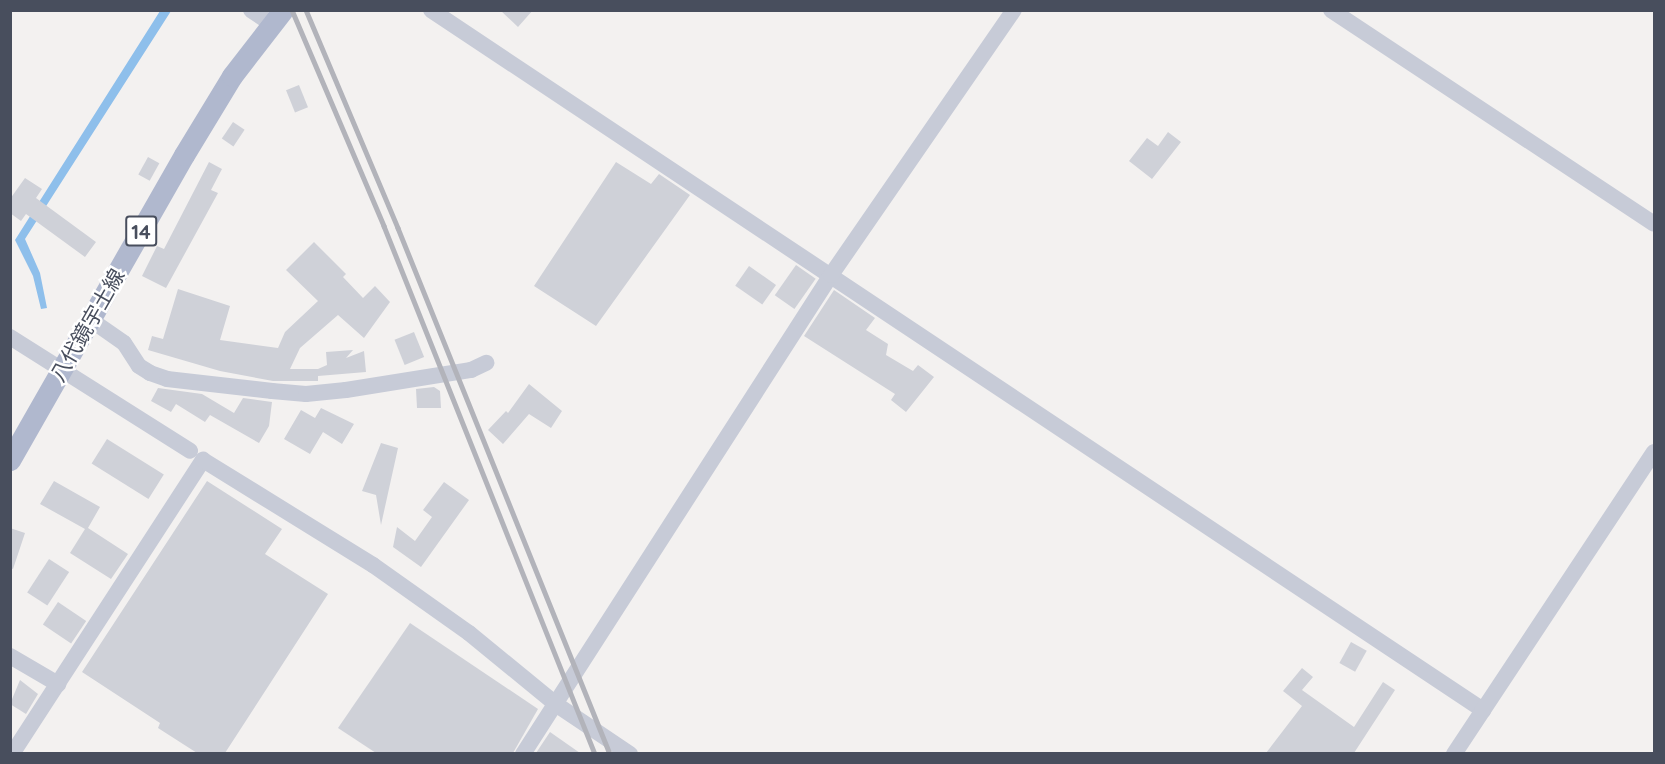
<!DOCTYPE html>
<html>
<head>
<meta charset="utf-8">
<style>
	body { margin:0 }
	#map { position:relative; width:1665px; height:764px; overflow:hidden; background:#f3f1f0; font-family:Quicksand,"Noto Sans JP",sans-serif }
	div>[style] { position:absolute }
	.water>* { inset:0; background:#8ebfeb }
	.building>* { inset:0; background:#cfd1d8; transform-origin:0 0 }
	.minor>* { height:16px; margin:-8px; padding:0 8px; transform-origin:8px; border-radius:8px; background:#c7cbd7 }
	.major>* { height:21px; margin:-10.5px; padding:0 10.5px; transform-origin:10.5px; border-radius:10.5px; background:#b0b8ce }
	.rail>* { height:4.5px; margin:-2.25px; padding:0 2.25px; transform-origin:2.25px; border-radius:2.25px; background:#b2b3ba }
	span { translate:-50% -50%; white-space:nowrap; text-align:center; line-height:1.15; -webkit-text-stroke:5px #fff; paint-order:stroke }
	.shield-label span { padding:2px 4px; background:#fff; border:2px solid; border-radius:4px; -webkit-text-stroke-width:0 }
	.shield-label { font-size:20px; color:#484e5d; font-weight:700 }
	.street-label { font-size:21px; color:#484e5d }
	.frame { position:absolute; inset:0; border:12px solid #484e5d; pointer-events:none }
</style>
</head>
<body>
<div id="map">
	<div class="water">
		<div style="clip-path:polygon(160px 11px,171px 11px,25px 239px,40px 273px,47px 308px,41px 309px,33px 276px,15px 240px)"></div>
	</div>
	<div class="building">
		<div style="clip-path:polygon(500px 10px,533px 10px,518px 27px)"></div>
		<div style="left:299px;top:85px;width:24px;height:14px;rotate:68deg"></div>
		<div style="left:233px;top:122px;width:14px;height:20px;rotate:34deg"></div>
		<div style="clip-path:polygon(1168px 132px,1181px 142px,1152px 179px,1129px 161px,1147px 138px,1158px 146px)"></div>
		<div style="left:148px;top:157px;width:13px;height:20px;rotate:29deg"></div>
		<div style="clip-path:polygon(209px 162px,222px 169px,211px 190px,218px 193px,166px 288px,142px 276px,157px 246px,164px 249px)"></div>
		<div style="clip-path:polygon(616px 162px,651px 184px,659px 174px,690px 195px,596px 326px,534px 286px)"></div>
		<div style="clip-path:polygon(25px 178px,42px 189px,36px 198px,96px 242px,85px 257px,26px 214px,21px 221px,10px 213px,10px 199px)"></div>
		<div style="clip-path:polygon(314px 242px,346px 274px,343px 277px,363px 298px,375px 286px,390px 302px,364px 338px,338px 315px,300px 348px,290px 369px,318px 369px,327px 365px,326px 352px,353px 350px,346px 358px,364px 351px,366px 372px,318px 376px,318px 381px,273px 381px,220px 371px,148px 350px,152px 336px,163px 339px,178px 289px,230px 306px,220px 340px,278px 348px,285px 332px,318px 301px,286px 270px)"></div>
		<div style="left:796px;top:265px;width:24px;height:37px;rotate:35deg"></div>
		<div style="left:749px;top:266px;width:33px;height:24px;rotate:35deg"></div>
		<div style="clip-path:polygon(834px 290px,875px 318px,866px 330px,888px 344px,886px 355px,913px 371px,918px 365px,934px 377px,906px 412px,891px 400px,895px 394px,804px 336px)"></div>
		<div style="left:414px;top:332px;width:27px;height:21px;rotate:68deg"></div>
		<div style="clip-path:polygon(529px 384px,562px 411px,551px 428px,529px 414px,503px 444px,488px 430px,506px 411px,508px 413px)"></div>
		<div style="clip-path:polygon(434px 387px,440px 391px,441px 408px,417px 408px,416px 389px)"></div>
		<div style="clip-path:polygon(158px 388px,202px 394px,234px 413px,243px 398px,272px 402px,269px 426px,259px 443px,210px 415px,205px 422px,176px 404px,171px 412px,151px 401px)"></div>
		<div style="clip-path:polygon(321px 408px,354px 424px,342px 444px,323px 432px,310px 454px,284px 439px,301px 410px,315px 418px)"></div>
		<div style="left:107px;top:439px;width:67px;height:29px;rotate:32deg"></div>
		<div style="clip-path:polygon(381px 443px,398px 448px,381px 525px,376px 495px,362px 491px)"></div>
		<div style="clip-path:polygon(54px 481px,100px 507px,88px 528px,128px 554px,111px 579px,70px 553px,85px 529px,40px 504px)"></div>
		<div style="clip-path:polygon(207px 481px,282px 529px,265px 554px,328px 594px,225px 753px,197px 753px,158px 728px,160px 723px,82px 672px)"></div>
		<div style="clip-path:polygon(444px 482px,469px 500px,421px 567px,393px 547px,397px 527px,415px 541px,432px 517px,423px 510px)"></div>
		<div style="clip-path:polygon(10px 528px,25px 533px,13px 569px,10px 568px)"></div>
		<div style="left:49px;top:559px;width:24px;height:40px;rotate:33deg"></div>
		<div style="left:58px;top:602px;width:34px;height:27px;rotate:34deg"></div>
		<div style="clip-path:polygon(410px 623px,538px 709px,513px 753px,376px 753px,338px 728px)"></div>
		<div style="left:1351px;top:642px;width:18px;height:24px;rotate:29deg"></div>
		<div style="clip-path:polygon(1302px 668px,1313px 677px,1302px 690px,1354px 727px,1383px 682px,1395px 690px,1354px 753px,1266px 753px,1302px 706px,1283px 691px)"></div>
		<div style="clip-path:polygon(20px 680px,38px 694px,26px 714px,10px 704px)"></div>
		<div style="clip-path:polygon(550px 732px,580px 753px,536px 753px)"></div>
	</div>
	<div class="minor">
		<div style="left:251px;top:10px;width:23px;rotate:34deg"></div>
		<div style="left:431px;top:10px;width:1264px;rotate:33.64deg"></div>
		<div style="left:1331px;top:10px;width:387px;rotate:33.5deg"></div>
		<div style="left:91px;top:320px;width:40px;rotate:34.9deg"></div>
		<div style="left:124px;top:343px;width:27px;rotate:57deg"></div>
		<div style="left:139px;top:366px;width:13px;rotate:32deg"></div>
		<div style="left:150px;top:373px;width:18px;rotate:19deg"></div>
		<div style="left:167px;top:379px;width:106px;rotate:6.5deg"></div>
		<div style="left:272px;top:391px;width:34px;rotate:5deg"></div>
		<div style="left:306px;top:394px;width:40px;rotate:-5.7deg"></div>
		<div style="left:346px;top:390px;width:127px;rotate:-9.1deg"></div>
		<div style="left:471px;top:370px;width:17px;rotate:-25deg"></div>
		<div style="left:10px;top:337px;width:213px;rotate:32.3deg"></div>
		<div style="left:10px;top:656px;width:56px;rotate:30.3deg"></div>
		<div style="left:12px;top:754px;width:351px;rotate:-57deg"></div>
		<div style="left:203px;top:460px;width:200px;rotate:31.7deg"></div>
		<div style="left:373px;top:565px;width:118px;rotate:35.3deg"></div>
		<div style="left:469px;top:633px;width:114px;rotate:39.3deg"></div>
		<div style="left:557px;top:705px;width:88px;rotate:33.9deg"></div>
		<div style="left:523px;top:754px;width:569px;rotate:-57.26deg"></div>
		<div style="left:831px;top:275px;width:322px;rotate:-55.4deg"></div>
		<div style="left:1454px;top:754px;width:362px;rotate:-56.5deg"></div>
	</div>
	<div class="major">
		<div style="left:10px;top:460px;width:351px;rotate:-60.3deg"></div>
		<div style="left:184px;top:155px;width:92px;rotate:-58.7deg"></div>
		<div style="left:232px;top:76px;width:83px;rotate:-52.3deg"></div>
	</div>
	<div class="rail">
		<div style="left:292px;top:10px;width:235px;rotate:66.9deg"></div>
		<div style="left:384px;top:226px;width:569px;rotate:68.22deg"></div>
		<div style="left:306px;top:10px;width:237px;rotate:67.1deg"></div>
		<div style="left:398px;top:228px;width:567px;rotate:68.05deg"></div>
	</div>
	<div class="shield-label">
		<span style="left:141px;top:231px">14</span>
	</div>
	<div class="street-label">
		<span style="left:87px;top:325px;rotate:-60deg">八代鏡宇土線</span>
	</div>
	<div class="frame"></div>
</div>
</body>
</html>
